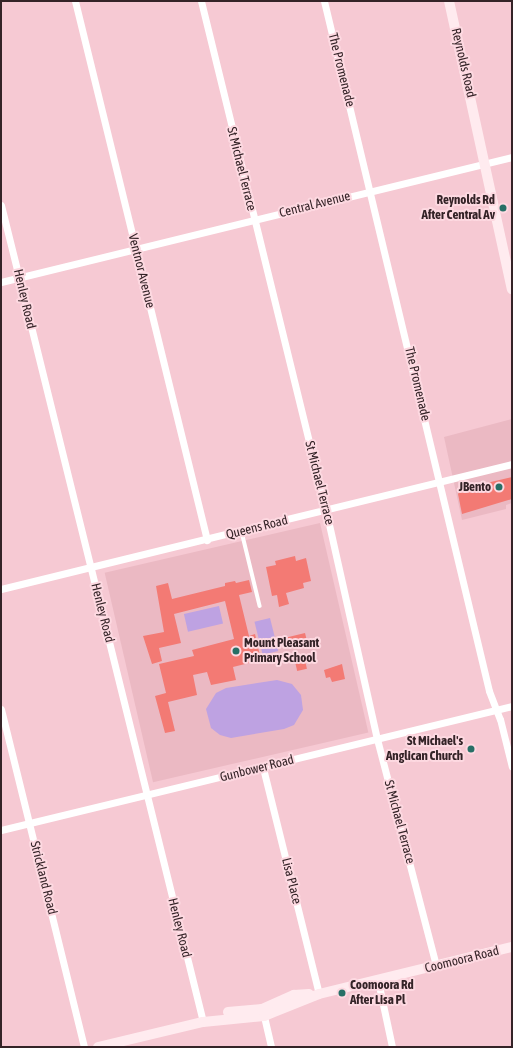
<!DOCTYPE html>
<html>
<head>
<meta charset="utf-8">
<style>
	body { margin:0 }
	#map { position:relative; width:513px; height:1048px; overflow:hidden; background:#f6c9d3; font-family:"Asap Condensed",sans-serif }
	div>[style] { position:absolute }
	.built>* { inset:0; background:#ebb9c3; transform-origin:0 0 }
	.green>* { inset:0; background:#bea2e2; transform-origin:0 0 }
	.building>* { inset:0; background:#f37a74; transform-origin:0 0 }
	.lane>* { height:3.5px; margin:-1.75px; padding:0 1.75px; transform-origin:1.75px; border-radius:1.75px; background:#fff }
	.street>* { height:7px; margin:-3.5px; padding:0 3.5px; transform-origin:3.5px; border-radius:3.5px; background:#fff }
	.secondary>* { height:10px; margin:-5px; padding:0 5px; transform-origin:5px; border-radius:5px; background:#ffebef }
	.dots>* { width:11px; height:11px; translate:-50% -50%; box-sizing:border-box; border:2px solid #fdd9e1; border-radius:50% }
	span { translate:-50% -50%; white-space:nowrap; text-align:center; line-height:1.15; -webkit-text-stroke:4px #fdd9e1; paint-order:stroke }
	.street-label { font-size:13px; color:#342327 }
	.poi-label { font-size:13px; color:#342327; font-weight:700 }
	.right { translate:-100% -50%; text-align:right }
	.left { translate:0 -50%; text-align:left }
	.frame { position:absolute; inset:0; border:2px solid #342327; pointer-events:none }
</style>
</head>
<body>
<div id="map">
	<div class="built">
		<div style="clip-path:polygon(512px 419px,512px 503px,506px 505px,506px 509px,462px 520px,444px 437px)"></div>
		<div style="left:320px;top:523px;width:215px;height:221px;rotate:77deg"></div>
	</div>
	<div class="green">
		<div style="left:219px;top:606px;width:18px;height:36px;rotate:77deg"></div>
		<div style="left:270px;top:618px;width:34px;height:16px;rotate:76deg"></div>
		<div style="clip-path:polygon(277px 680px,292px 684px,301px 695px,303px 710px,294px 725px,284px 729px,231px 738px,220px 735px,211px 728px,206px 709px,216px 693px,226px 688px)"></div>
	</div>
	<div class="building">
		<div style="clip-path:polygon(512px 477px,512px 499px,462px 514px,458px 494px,461px 489px)"></div>
		<div style="clip-path:polygon(295px 556px,296px 561px,306px 558px,311px 581px,303px 583px,304px 588px,286px 593px,289px 604px,279px 607px,277px 595px,272px 596px,266px 567px,276px 565px,275px 561px)"></div>
		<div style="clip-path:polygon(249px 580px,252px 592px,239px 595px,249px 636px,255px 634px,261px 660px,233px 667px,236px 680px,211px 685px,207px 672px,193px 675px,197px 695px,168px 702px,175px 731px,165px 733px,155px 696px,166px 693px,159px 664px,194px 656px,192px 650px,234px 639px,225px 601px,174px 614px,181px 643px,159px 648px,162px 661px,152px 664px,143px 636px,164px 632px,156px 586px,168px 583px,172px 599px,225px 586px,225px 583px,235px 581px,236px 583px)"></div>
		<div style="left:305px;top:633px;width:8px;height:18px;rotate:76deg"></div>
		<div style="left:304px;top:656px;width:13px;height:10px;rotate:77deg"></div>
		<div style="clip-path:polygon(342px 664px,345px 679px,332px 682px,330px 677px,326px 678px,324px 670px)"></div>
	</div>
	<div class="lane">
		<div style="left:242px;top:532px;width:76px;rotate:76.3deg"></div>
	</div>
	<div class="street">
		<div style="left:75px;top:1px;width:555px;rotate:76.24deg"></div>
		<div style="left:201px;top:1px;width:525px;rotate:76.23deg"></div>
		<div style="left:326px;top:511px;width:234px;rotate:77.4deg"></div>
		<div style="left:377px;top:739px;width:235px;rotate:75.4deg"></div>
		<div style="left:324px;top:1px;width:709px;rotate:76.55deg"></div>
		<div style="left:489px;top:691px;width:30px;rotate:69deg"></div>
		<div style="left:500px;top:719px;width:49px;rotate:76deg"></div>
		<div style="left:1px;top:205px;width:842px;rotate:76.11deg"></div>
		<div style="left:1px;top:282px;width:526px;rotate:-13.75deg"></div>
		<div style="left:1px;top:589px;width:526px;rotate:-13.75deg"></div>
		<div style="left:1px;top:709px;width:348px;rotate:76.2deg"></div>
		<div style="left:263px;top:768px;width:233px;rotate:76.1deg"></div>
		<div style="left:1px;top:830px;width:526px;rotate:-13.64deg"></div>
		<div style="left:378px;top:981px;width:67px;rotate:78deg"></div>
		<div style="left:263px;top:1012px;width:36px;rotate:77deg"></div>
	</div>
	<div class="secondary">
		<div style="left:449px;top:1px;width:295px;rotate:77.7deg"></div>
		<div style="left:228px;top:1012px;width:34px;rotate:-5deg"></div>
		<div style="left:262px;top:1009px;width:35px;rotate:-24deg"></div>
		<div style="left:294px;top:995px;width:15px;rotate:-4deg"></div>
		<div style="left:98px;top:1047px;width:108px;rotate:-13.4deg"></div>
		<div style="left:203px;top:1022px;width:61px;rotate:-5.6deg"></div>
		<div style="left:264px;top:1016px;width:59px;rotate:-21.8deg"></div>
		<div style="left:319px;top:994px;width:199px;rotate:-13.7deg"></div>
	</div>
	<div class="dots">
		<div style="left:503px;top:208px;background:#276f66"></div>
		<div style="left:499px;top:487px;background:#276f66"></div>
		<div style="left:236px;top:651px;background:#276f66"></div>
		<div style="left:471px;top:749px;background:#276f66"></div>
		<div style="left:342px;top:993px;background:#276f66"></div>
	</div>
	<div class="street-label">
		<span style="left:463px;top:63px;rotate:77deg">Reynolds Road</span>
		<span style="left:341px;top:70px;rotate:76deg">The Promenade</span>
		<span style="left:241px;top:169px;rotate:76deg">St Michael Terrace</span>
		<span style="left:315px;top:205px;rotate:-14deg">Central Avenue</span>
		<span style="left:141px;top:271px;rotate:76deg">Ventnor Avenue</span>
		<span style="left:24px;top:299px;rotate:77deg">Henley Road</span>
		<span style="left:417px;top:384px;rotate:77deg">The Promenade</span>
		<span style="left:319px;top:483px;rotate:76deg">St Michael Terrace</span>
		<span style="left:257px;top:528px;rotate:-14deg">Queens Road</span>
		<span style="left:102px;top:613px;rotate:76deg">Henley Road</span>
		<span style="left:257px;top:769px;rotate:-14deg">Gunbower Road</span>
		<span style="left:399px;top:822px;rotate:75deg">St Michael Terrace</span>
		<span style="left:43px;top:878px;rotate:76deg">Strickland Road</span>
		<span style="left:291px;top:881px;rotate:76deg">Lisa Place</span>
		<span style="left:179px;top:928px;rotate:76deg">Henley Road</span>
		<span style="left:462px;top:960px;rotate:-14deg">Coomoora Road</span>
	</div>
	<div class="poi-label">
		<span class="right" style="left:495px;top:208px">Reynolds Rd<br>After Central Av</span>
		<span class="right" style="left:491px;top:487px">JBento</span>
		<span class="left" style="left:244px;top:651px">Mount Pleasant<br>Primary School</span>
		<span class="right" style="left:463px;top:749px">St Michael's<br>Anglican Church</span>
		<span class="left" style="left:350px;top:993px">Coomoora Rd<br>After Lisa Pl</span>
	</div>
	<div class="frame"></div>
</div>
</body>
</html>
